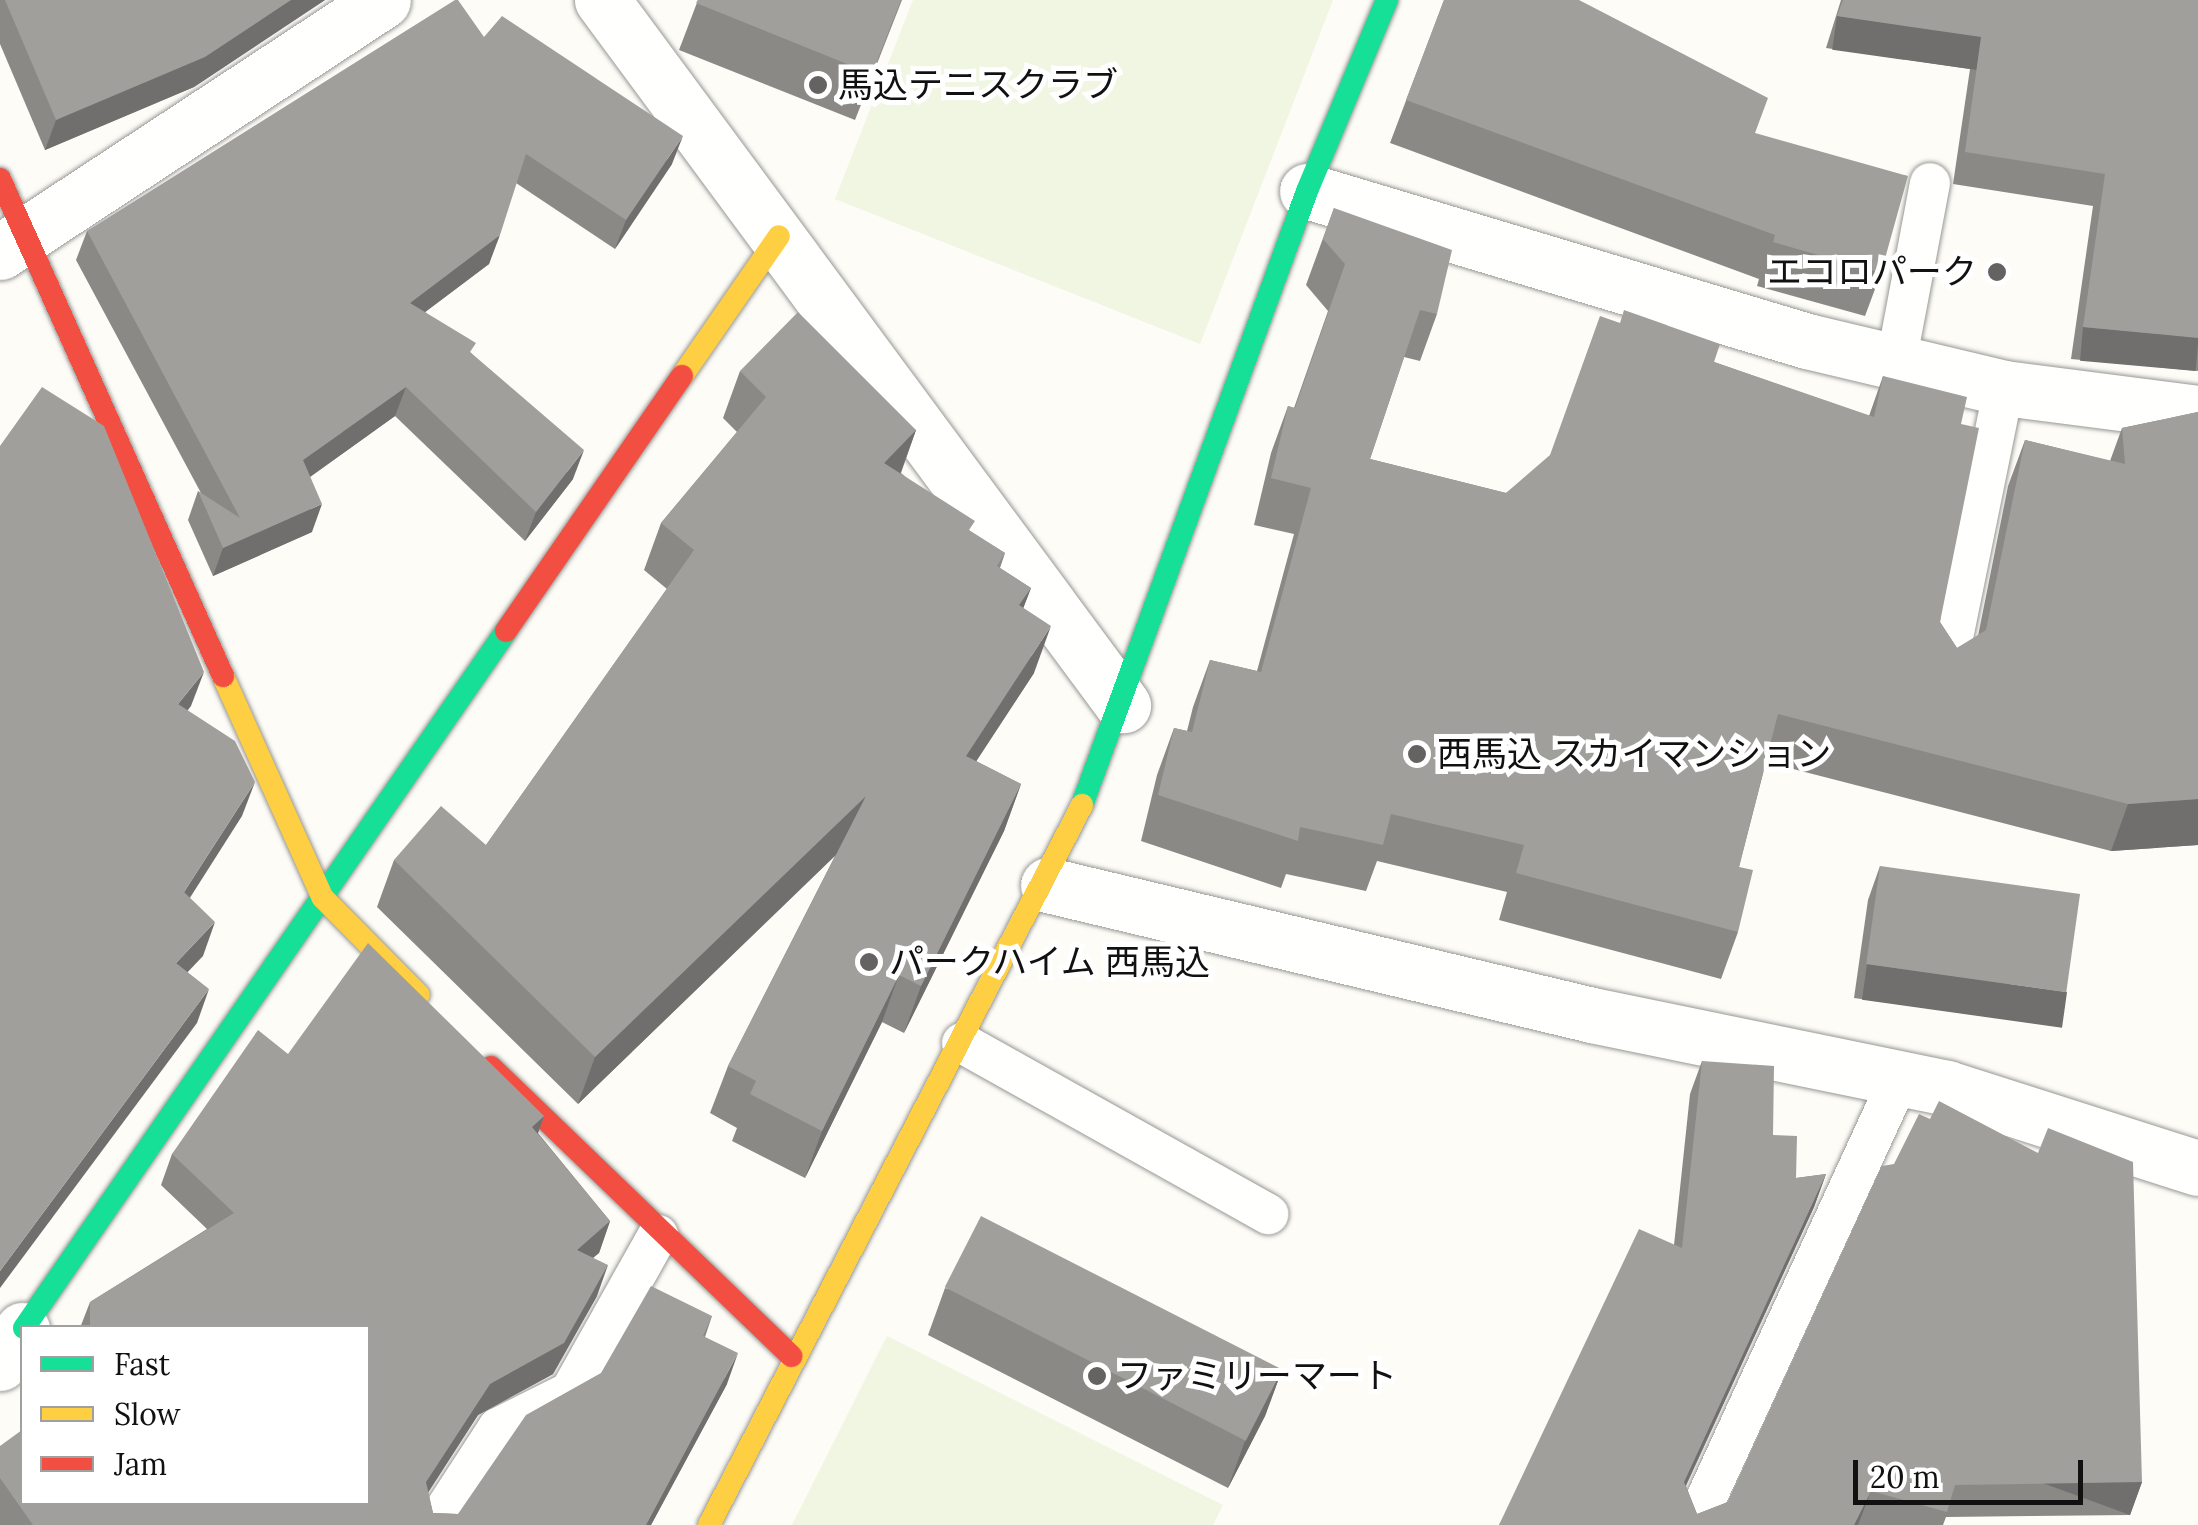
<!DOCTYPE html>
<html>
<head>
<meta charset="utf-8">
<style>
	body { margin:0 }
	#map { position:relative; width:2198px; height:1525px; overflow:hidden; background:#fdfcf7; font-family:Lora,"Noto Sans JP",serif }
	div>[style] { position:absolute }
	.pitch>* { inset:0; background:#f0f6e1 }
	.roads { filter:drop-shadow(0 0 2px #979795) drop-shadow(0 0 2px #979795) }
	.lane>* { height:40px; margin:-20px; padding:0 20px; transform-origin:20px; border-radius:20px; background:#fffffe }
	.street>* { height:55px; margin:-27.5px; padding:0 27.5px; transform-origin:27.5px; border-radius:27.5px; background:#fffffe }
	.fast>* { height:22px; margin:-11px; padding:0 11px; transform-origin:11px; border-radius:11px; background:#16e098 }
	.slow>* { height:22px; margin:-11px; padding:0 11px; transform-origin:11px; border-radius:11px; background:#ffcf43 }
	.jam>* { height:22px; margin:-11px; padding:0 11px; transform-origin:11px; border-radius:11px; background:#f24e42 }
	.wall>* { inset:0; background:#8a8986 }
	.shaded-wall>* { inset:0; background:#716f6d; transform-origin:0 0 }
	.building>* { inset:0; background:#a19f9c; transform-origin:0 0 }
	.dots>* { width:28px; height:28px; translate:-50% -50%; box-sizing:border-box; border:5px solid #fff; border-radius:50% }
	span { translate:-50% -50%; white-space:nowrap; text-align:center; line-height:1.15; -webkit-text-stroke:10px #fff; paint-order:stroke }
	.poi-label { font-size:35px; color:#111 }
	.left { translate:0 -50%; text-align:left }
	.right { translate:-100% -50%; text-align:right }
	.legend { position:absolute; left:20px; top:1325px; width:350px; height:180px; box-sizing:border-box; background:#fff; border:2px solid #a0a0a0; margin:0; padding:12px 18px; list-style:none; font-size:30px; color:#111 }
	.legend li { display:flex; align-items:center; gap:20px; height:50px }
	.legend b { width:50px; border:2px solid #a0a0a0 }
	.scale { position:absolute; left:1853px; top:1460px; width:230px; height:45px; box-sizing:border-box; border:5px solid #111; border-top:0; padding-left:12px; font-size:30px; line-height:35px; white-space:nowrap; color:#111; -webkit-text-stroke:8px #fff; paint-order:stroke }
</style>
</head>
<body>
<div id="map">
	<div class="pitch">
		<div style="clip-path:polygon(913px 0,1333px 0,1200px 344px,835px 199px)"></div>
		<div style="clip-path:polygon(887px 1336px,1223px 1505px,1213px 1525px,792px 1525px)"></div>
	</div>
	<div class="roads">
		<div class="lane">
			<div style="left:1896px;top:363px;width:183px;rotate:-79.3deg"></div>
			<div style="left:1946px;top:672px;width:290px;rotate:-78.5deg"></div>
			<div style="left:962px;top:1043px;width:351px;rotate:29.2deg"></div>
			<div style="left:435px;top:1525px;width:116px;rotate:-57deg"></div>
			<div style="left:498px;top:1428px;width:80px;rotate:-26.6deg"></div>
			<div style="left:570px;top:1392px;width:180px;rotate:-60.7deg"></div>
			<div style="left:1694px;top:1525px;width:492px;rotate:-65.3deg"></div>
		</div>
		<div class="street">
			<div style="left:602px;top:0;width:877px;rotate:53.54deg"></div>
			<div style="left:1307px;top:191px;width:522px;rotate:16.7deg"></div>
			<div style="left:1807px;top:341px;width:203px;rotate:13.4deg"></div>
			<div style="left:2004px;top:388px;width:196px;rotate:7.3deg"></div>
			<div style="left:0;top:252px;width:458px;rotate:-33.3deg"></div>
			<div style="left:1048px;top:885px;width:559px;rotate:13.44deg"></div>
			<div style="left:1592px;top:1015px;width:362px;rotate:11.6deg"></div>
			<div style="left:1947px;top:1088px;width:263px;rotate:17.7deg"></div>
			<div style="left:0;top:1363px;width:40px;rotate:-56deg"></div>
		</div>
		<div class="fast">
			<div style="left:1082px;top:805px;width:654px;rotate:-69.87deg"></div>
			<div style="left:1307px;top:191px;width:207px;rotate:-67.3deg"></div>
			<div style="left:24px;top:1328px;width:847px;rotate:-55.33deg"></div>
		</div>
		<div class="slow">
			<div style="left:682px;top:376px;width:170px;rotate:-55.3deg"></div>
			<div style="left:223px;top:676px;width:243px;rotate:65.8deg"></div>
			<div style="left:323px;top:898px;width:136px;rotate:45.3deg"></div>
			<div style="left:709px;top:1525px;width:811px;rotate:-62.61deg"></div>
		</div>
		<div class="jam">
			<div style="left:0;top:179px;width:545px;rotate:65.83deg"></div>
			<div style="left:506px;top:631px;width:310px;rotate:-55.4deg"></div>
			<div style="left:491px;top:1067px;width:417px;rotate:43.9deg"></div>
		</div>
	</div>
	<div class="wall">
		<div style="clip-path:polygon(0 0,325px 0,194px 87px,45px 150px,0 44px)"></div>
		<div style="clip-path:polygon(698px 0,902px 0,855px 120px,679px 50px)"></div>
		<div style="clip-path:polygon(1444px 0,1755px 133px,1881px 273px,1865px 316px,1757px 286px,1759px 279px,1390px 143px)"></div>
		<div style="clip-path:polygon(1841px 0,2198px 0,2198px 371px,2071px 359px,2093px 206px,1953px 184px,1970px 69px,1826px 48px)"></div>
		<div style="clip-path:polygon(484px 37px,672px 164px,615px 249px,516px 183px,489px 264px,425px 312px,472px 354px,573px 479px,525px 541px,395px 416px,310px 477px,312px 532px,213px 576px,188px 520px,198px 491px,201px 493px,76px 260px,87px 231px)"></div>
		<div style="clip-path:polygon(1334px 208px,1437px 314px,1420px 361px,1404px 357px,1370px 459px,1506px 493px,1714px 362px,1869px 416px,1883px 376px,1961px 424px,1940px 622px,1957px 648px,1978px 636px,2008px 486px,2025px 440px,2110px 461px,2122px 428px,2198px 412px,2198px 845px,2111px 851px,1766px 762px,1739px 867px,1738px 932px,1721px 979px,1499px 920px,1507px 892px,1377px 861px,1366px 891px,1286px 874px,1281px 888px,1141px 841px,1157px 775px,1174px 728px,1187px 731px,1193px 707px,1210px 660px,1257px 671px,1294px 534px,1254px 525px,1271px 453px,1288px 406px,1294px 408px,1328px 311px,1306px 285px)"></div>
		<div style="clip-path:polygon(740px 371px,916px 430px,901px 473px,971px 532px,1005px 553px,1000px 568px,1031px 588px,1023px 608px,1034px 673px,976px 761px,1021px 784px,1004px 831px,904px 1033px,882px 1022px,805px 1178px,732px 1141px,737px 1128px,710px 1113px,728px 1066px,835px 856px,578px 1104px,377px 907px,394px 860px,486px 845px,667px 589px,644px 570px,661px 523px,737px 432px,723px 418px)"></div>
		<div style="clip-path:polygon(1880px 866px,2055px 1026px,1854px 998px,1868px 900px)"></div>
		<div style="clip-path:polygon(288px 1054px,544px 1116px,538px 1133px,610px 1221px,599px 1253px,593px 1257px,597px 1296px,553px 1374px,478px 1415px,428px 1492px,433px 1513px,458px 1514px,712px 1316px,705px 1337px,727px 1384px,651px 1525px,0 1525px,0 1446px,22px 1502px,368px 1328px,80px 1328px,90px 1302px,207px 1229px,161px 1185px,172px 1154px)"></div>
		<div style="clip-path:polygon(1702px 1061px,1773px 1135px,1796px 1178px,1826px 1174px,1814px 1207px,1686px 1486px,1697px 1514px,1728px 1502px,1882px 1166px,2142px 1482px,2130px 1515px,1946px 1517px,1943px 1525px,1499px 1525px,1674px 1245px,1690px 1094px)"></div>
		<div style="clip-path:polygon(945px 1288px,1282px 1370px,1265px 1416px,1228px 1488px,928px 1335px)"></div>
	</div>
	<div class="shaded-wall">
		<div style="clip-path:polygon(291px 0,325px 0,194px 87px,45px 150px,56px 120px)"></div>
		<div style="left:1837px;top:16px;width:146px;height:34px;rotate:8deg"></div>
		<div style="clip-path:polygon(683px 136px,672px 164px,615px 249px,626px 220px)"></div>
		<div style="clip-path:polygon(500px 235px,489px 264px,400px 331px,410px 303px)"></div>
		<div style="left:2083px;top:327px;width:116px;height:34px;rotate:5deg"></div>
		<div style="clip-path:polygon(406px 387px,395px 416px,293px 489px,303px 460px)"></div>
		<div style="clip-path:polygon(916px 430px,899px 477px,884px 463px)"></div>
		<div style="clip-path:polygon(584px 450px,573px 479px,525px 541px,536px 512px)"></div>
		<div style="clip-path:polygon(322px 504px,312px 532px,213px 576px,223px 548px)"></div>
		<div style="clip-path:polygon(1031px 588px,1013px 635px,1019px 605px)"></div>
		<div style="clip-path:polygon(1051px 626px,1034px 673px,949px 803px,966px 756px)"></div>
		<div style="clip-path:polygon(204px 672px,191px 706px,166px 738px,178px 704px)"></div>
		<div style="clip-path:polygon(255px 782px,242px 816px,172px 926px,184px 892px)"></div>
		<div style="clip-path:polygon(1021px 784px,1004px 831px,904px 1033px,921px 986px)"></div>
		<div style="clip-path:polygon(866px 796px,848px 843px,578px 1104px,595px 1057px)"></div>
		<div style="clip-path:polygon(2198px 799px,2198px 845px,2111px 851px,2128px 804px)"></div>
		<div style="clip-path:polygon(215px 922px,203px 956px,164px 997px,176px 963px)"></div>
		<div style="left:1867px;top:964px;width:202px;height:36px;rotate:8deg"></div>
		<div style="clip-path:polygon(899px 975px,882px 1022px,805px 1178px,822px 1131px)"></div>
		<div style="clip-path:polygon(209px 989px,197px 1023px,0 1288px,0 1271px)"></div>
		<div style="clip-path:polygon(544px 1116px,533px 1147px,532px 1127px)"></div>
		<div style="clip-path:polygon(1826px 1174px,1814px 1207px,1672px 1515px,1684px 1482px)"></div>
		<div style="clip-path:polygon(610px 1221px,599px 1253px,566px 1281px,577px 1250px)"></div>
		<div style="clip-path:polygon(608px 1265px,597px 1296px,553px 1374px,478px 1415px,415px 1513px,426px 1482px,490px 1384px)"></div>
		<div style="clip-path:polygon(738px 1353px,727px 1384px,651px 1525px,646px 1525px)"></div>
		<div style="clip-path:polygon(1282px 1370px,1265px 1416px,1228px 1488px,1245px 1441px)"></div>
		<div style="left:2142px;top:1482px;width:35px;height:187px;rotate:110deg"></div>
		<div style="clip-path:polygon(1871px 1491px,1858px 1525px,1854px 1525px)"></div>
	</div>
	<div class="building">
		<div style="clip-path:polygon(5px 0,291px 0,205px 57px,56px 120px)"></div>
		<div style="clip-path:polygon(455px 0,458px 0,484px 37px,502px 16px,683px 136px,626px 220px,526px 154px,500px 235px,410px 303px,476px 343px,470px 352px,584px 450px,536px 512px,406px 387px,303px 460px,322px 504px,223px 548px,198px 491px,240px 518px,87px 231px)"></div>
		<div style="clip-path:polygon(698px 0,901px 0,872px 74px,696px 3px)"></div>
		<div style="clip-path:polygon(1444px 0,1579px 0,1768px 98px,1755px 133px,1908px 176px,1881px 273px,1773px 242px,1775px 235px,1406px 100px)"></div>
		<div style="clip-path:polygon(1843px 0,2198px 0,2198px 338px,2083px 327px,2105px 174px,1965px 152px,1981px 37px,1837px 16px)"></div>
		<div style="clip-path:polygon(1334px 208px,1452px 250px,1437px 314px,1420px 310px,1370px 459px,1506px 493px,1550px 455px,1600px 316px,1620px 323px,1624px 310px,1720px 344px,1714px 362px,1874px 417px,1883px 376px,1967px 397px,1961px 424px,1979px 428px,1940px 622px,1957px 648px,1986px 630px,2025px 440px,2125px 464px,2122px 428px,2198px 412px,2198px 799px,2128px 804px,1778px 714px,1739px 867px,1753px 870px,1738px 932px,1516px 873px,1524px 845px,1391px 814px,1383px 845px,1300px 827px,1298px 841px,1158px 795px,1174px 728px,1192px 732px,1210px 660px,1261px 672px,1311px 488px,1271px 478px,1288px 406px,1295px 408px,1345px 264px,1323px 239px)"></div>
		<div style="clip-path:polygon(798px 312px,916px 430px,884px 463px,975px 521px,969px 530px,1005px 553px,997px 566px,1031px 588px,1019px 605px,1051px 626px,966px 756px,1021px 784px,921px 986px,899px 975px,822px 1131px,750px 1094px,756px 1081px,728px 1066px,866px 796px,595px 1057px,394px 860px,441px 806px,486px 845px,694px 550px,661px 523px,766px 397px,740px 371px)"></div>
		<div style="clip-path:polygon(42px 387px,104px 426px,204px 672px,178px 704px,235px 741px,255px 782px,184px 892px,215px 922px,176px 963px,209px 989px,0 1271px,0 446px)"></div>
		<div style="left:1880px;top:866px;width:202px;height:99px;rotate:8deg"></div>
		<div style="clip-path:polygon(368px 943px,544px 1116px,532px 1127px,610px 1221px,577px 1250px,608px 1265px,564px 1343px,490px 1384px,426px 1482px,433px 1513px,458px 1514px,526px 1415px,601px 1373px,651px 1286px,712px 1316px,703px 1336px,738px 1353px,646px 1525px,33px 1525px,0 1478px,0 1446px,22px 1430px,22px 1502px,368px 1502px,368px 1328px,90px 1328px,90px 1302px,234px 1213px,172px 1154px,258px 1030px,288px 1054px)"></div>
		<div style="clip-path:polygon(1702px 1061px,1774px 1066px,1773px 1135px,1797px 1136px,1796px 1178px,1826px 1174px,1684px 1482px,1697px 1514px,1728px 1502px,1882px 1166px,1894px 1164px,1919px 1114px,1930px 1119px,1939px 1101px,2038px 1153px,2048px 1128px,2133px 1162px,2142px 1482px,1955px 1485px,1947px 1512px,1871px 1491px,1854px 1525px,1499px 1525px,1639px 1229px,1682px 1248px)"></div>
		<div style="left:981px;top:1216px;width:338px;height:80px;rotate:27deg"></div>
	</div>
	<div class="dots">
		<div style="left:818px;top:85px;background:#646362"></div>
		<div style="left:1997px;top:272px;background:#646362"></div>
		<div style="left:1417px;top:754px;background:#646362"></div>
		<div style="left:869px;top:962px;background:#646362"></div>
		<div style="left:1097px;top:1376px;background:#646362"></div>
	</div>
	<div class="poi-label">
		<span class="left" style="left:838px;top:85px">馬込テニスクラブ</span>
		<span class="right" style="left:1977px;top:272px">エコロパーク</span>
		<span class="left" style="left:1437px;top:754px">西馬込 スカイマンション</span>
		<span class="left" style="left:889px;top:962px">パークハイム 西馬込</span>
		<span class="left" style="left:1117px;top:1376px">ファミリーマート</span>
	</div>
	<ul class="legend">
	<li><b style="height:12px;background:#16e098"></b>Fast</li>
	<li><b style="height:12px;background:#ffcf43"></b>Slow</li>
	<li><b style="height:12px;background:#f24e42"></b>Jam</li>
	</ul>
	<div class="scale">20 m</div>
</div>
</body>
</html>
